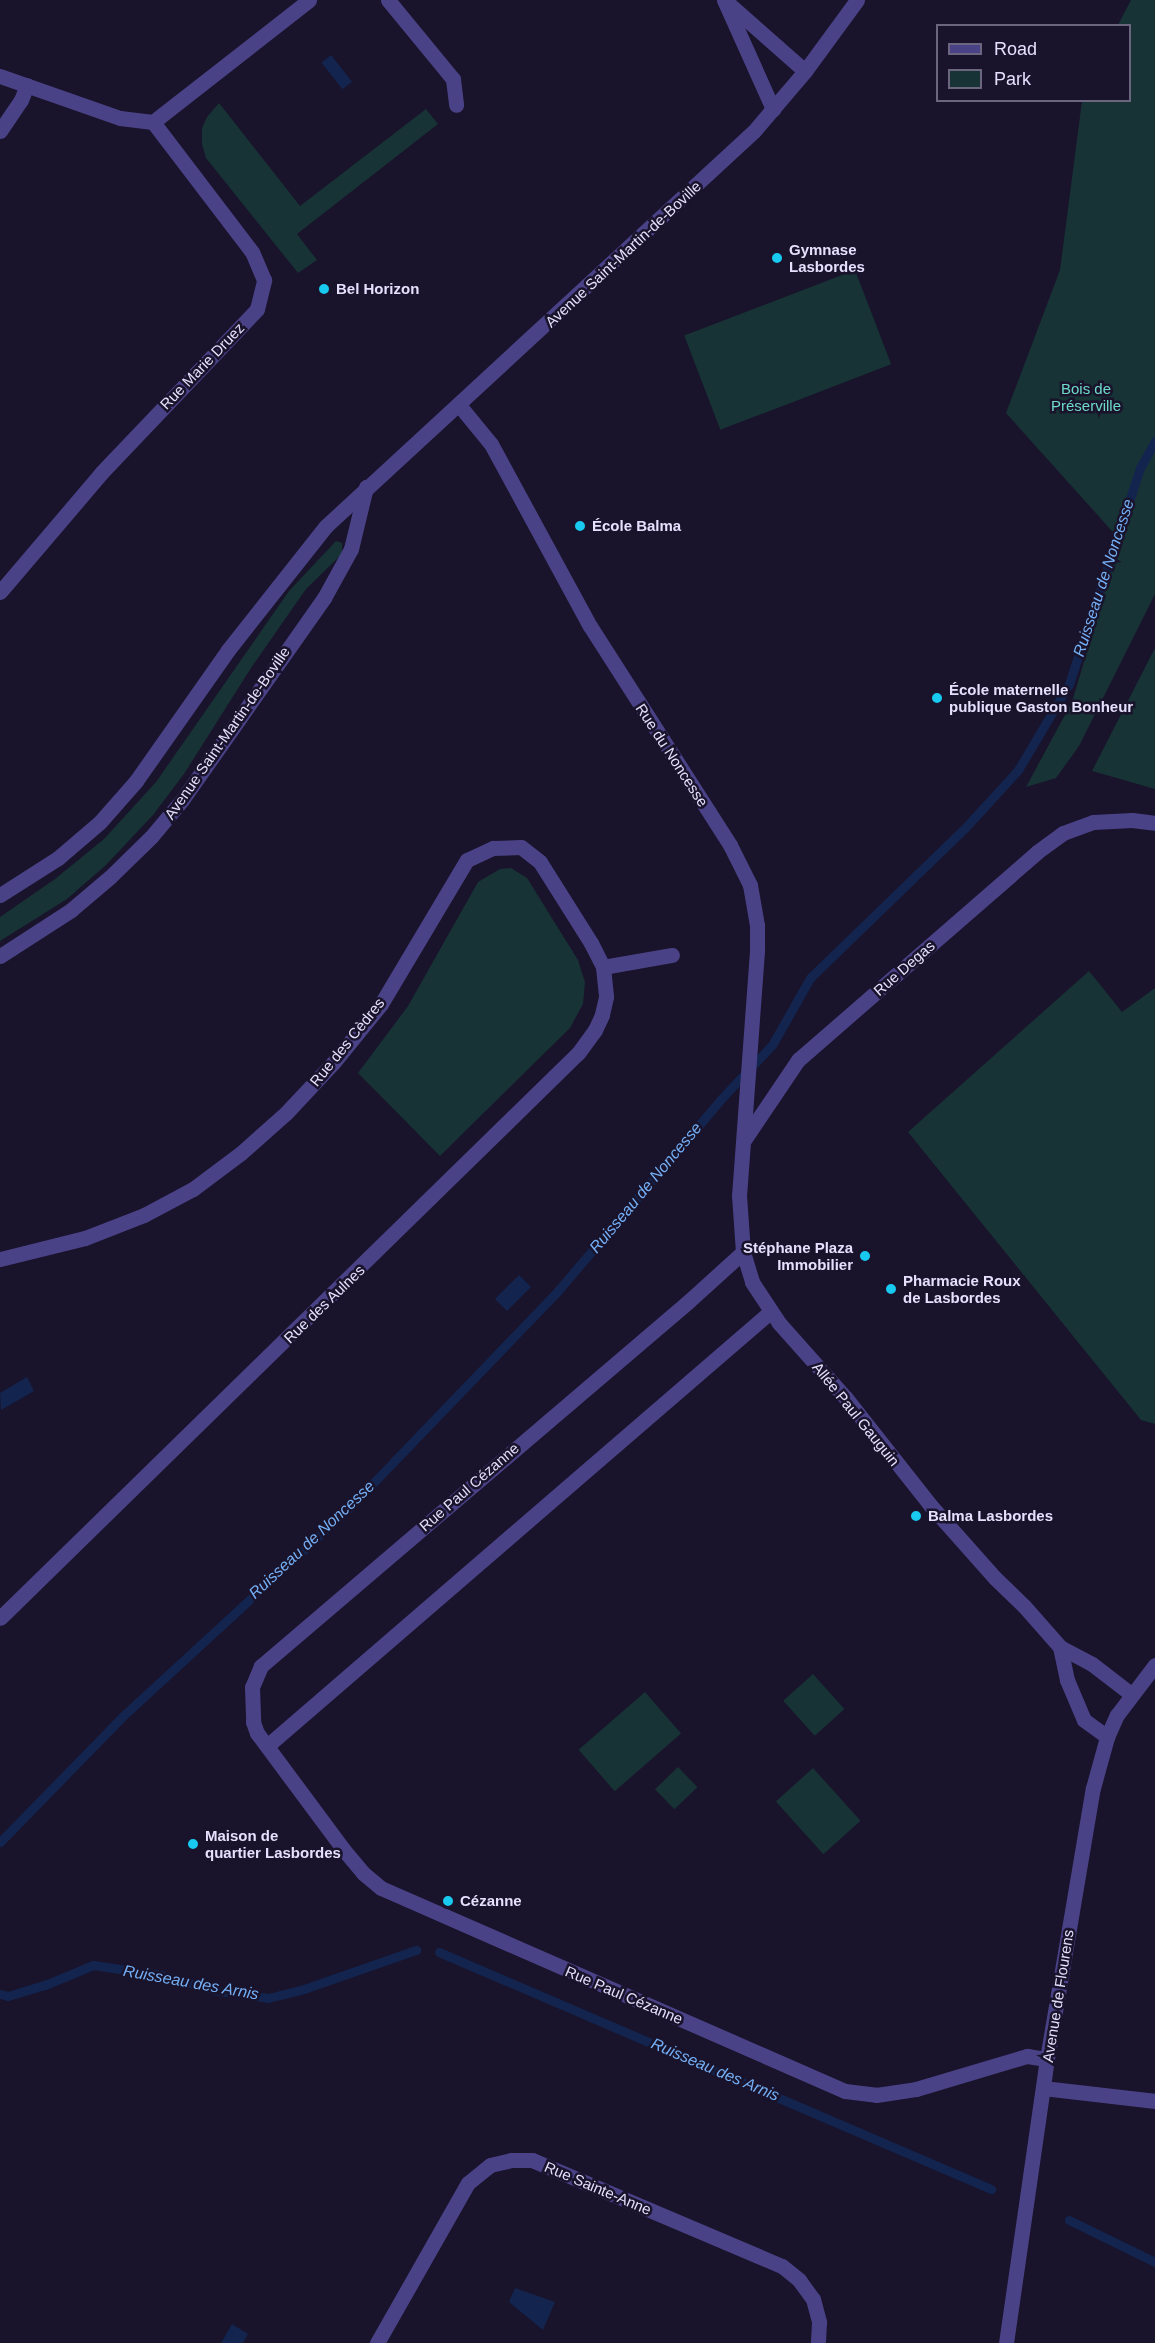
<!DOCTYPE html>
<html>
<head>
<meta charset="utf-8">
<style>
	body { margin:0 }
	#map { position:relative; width:1155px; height:2343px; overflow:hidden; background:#19132b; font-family:Helvetica,sans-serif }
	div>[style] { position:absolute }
	.green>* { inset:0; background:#173335; transform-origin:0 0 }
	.water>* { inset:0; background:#13254f; transform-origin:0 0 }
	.stream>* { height:9px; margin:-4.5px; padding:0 4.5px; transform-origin:4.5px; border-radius:4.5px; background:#13254f }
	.minor>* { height:15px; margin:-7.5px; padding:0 7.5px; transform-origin:7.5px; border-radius:7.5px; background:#4a4287 }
	.dots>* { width:16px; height:16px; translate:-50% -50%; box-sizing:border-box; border:3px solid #19132b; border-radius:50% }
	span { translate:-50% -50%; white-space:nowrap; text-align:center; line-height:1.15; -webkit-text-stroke:5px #19132b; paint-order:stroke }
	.poi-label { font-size:15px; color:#e5e0fd; font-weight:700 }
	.left { translate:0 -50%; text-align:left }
	.right { translate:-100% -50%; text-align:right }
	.street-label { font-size:15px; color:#e5e0fd }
	.park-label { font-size:15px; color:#6edac8 }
	.water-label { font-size:16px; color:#74aff6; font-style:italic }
	.legend { position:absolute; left:936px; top:24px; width:195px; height:78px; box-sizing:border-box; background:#19132b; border:2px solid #6b657f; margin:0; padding:8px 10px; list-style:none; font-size:18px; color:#e5e0fd }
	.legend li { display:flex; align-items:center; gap:12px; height:30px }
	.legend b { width:30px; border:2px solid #6b657f }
</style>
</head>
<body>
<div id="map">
	<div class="green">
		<div style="clip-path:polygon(1131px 0,1155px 0,1155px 594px,1079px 746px,1056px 778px,1026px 787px,1072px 702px,1120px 540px,1006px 413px,1060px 270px,1082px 101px,1130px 100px,1130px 26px,1118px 25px)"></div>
		<div style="clip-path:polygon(219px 103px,300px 206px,426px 109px,438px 124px,297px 234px,317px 260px,298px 273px,206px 158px,202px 144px,202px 128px,207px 117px)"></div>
		<div style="left:855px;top:270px;width:101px;height:183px;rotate:69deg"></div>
		<div style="clip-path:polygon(336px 541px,342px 543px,342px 554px,306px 589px,251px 668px,184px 774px,153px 815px,106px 865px,67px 899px,0 941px,0 917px,55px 879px,104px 839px,156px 782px,289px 591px)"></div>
		<div style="clip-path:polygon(1155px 648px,1155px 789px,1092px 771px)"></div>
		<div style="clip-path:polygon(511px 868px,527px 878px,578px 960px,585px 982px,583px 1004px,570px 1028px,440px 1156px,358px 1073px,408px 1006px,478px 882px,500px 869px)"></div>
		<div style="clip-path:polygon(1089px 971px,1122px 1012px,1155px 988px,1155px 1424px,1141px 1420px,908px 1132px)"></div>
		<div style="left:813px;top:1674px;width:47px;height:40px;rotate:48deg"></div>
		<div style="left:645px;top:1692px;width:55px;height:88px;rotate:49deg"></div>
		<div style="left:678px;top:1767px;width:28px;height:32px;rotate:46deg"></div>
		<div style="left:813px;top:1768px;width:71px;height:50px;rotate:48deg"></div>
	</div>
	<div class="water">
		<div style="left:331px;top:55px;width:34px;height:12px;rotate:52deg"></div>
		<div style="left:519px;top:1275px;width:17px;height:34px;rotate:45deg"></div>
		<div style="clip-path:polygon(27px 1377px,34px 1391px,1px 1410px,0 1393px)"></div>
		<div style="clip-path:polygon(515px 2288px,555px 2302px,543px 2330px,509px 2302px)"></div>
		<div style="clip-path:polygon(232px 2324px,248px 2334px,243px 2343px,221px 2343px)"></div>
	</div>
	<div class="stream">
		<div style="left:0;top:1842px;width:176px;rotate:-45.7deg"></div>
		<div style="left:123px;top:1716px;width:310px;rotate:-42.6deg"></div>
		<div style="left:351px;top:1506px;width:296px;rotate:-46.1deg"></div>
		<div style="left:556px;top:1293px;width:253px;rotate:-49.6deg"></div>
		<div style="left:720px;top:1100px;width:76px;rotate:-46.6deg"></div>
		<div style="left:772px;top:1045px;width:77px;rotate:-60.4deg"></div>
		<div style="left:810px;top:978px;width:216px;rotate:-44.1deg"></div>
		<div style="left:965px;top:828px;width:79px;rotate:-47.6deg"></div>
		<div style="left:1018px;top:770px;width:100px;rotate:-59.3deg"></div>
		<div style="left:1069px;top:684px;width:227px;rotate:-71.8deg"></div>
		<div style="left:1140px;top:468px;width:31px;rotate:-61deg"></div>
		<div style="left:439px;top:1952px;width:601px;rotate:23.24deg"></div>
		<div style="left:0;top:1994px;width:8px;rotate:14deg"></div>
		<div style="left:8px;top:1996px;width:39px;rotate:-17deg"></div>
		<div style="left:45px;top:1985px;width:52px;rotate:-22.6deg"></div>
		<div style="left:93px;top:1965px;width:68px;rotate:8.5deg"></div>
		<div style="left:160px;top:1975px;width:61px;rotate:15.2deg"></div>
		<div style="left:219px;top:1991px;width:49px;rotate:8.1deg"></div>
		<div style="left:268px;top:1998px;width:37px;rotate:-14deg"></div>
		<div style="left:304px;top:1989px;width:119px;rotate:-19.2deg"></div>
		<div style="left:1069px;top:2220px;width:96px;rotate:26deg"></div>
	</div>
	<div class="minor">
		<div style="left:388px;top:0;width:102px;rotate:50.6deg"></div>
		<div style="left:453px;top:79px;width:26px;rotate:83deg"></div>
		<div style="left:724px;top:0;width:120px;rotate:65.8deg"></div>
		<div style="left:729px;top:4px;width:101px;rotate:41.4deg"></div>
		<div style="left:0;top:76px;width:127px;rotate:19.3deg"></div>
		<div style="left:120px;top:118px;width:33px;rotate:7deg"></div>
		<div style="left:153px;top:122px;width:198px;rotate:-38deg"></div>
		<div style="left:0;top:131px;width:37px;rotate:-56deg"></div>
		<div style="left:21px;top:100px;width:16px;rotate:-68deg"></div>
		<div style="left:459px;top:405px;width:50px;rotate:50.6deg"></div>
		<div style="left:491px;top:444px;width:207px;rotate:61.5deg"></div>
		<div style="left:590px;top:626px;width:260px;rotate:57.4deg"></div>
		<div style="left:730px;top:845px;width:45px;rotate:63.4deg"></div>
		<div style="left:750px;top:885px;width:41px;rotate:80.1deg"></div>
		<div style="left:757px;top:925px;width:26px;rotate:90deg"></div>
		<div style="left:757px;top:951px;width:245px;rotate:94.2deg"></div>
		<div style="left:739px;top:1195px;width:57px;rotate:86deg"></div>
		<div style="left:743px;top:1252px;width:31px;rotate:73deg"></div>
		<div style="left:752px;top:1282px;width:49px;rotate:56.6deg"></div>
		<div style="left:779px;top:1323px;width:99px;rotate:48.3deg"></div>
		<div style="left:845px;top:1397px;width:139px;rotate:51.7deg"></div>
		<div style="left:931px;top:1506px;width:96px;rotate:48.4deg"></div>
		<div style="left:995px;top:1578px;width:40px;rotate:44deg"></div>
		<div style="left:1024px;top:1606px;width:55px;rotate:48.7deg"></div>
		<div style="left:1060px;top:1647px;width:36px;rotate:28deg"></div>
		<div style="left:1092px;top:1664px;width:49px;rotate:37.6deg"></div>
		<div style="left:0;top:592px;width:157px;rotate:-49.6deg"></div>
		<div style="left:102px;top:472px;width:225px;rotate:-46.4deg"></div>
		<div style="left:257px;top:309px;width:30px;rotate:-76deg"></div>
		<div style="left:264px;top:280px;width:30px;rotate:-113deg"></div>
		<div style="left:252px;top:252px;width:163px;rotate:-127.3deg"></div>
		<div style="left:0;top:895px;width:69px;rotate:-32.5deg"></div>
		<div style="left:58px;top:858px;width:55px;rotate:-40.6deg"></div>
		<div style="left:100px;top:822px;width:55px;rotate:-48.7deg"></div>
		<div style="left:136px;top:781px;width:160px;rotate:-54.9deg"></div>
		<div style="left:228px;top:650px;width:158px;rotate:-51.7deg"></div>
		<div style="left:326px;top:526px;width:582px;rotate:-42.7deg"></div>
		<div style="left:754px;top:131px;width:79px;rotate:-49.6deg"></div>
		<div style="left:805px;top:71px;width:88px;rotate:-53.8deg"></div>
		<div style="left:0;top:956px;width:85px;rotate:-32.9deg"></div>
		<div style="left:71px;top:910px;width:51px;rotate:-40.2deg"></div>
		<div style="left:110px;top:877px;width:57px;rotate:-44.3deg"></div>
		<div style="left:151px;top:837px;width:48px;rotate:-50deg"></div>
		<div style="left:182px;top:800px;width:247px;rotate:-54.9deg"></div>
		<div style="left:324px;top:598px;width:56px;rotate:-61.1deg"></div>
		<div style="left:351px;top:549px;width:64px;rotate:-76.4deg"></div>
		<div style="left:603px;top:967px;width:70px;rotate:-9.9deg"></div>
		<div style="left:744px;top:1140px;width:97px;rotate:-56deg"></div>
		<div style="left:798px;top:1060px;width:317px;rotate:-41deg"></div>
		<div style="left:1037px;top:852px;width:32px;rotate:-36deg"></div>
		<div style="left:1063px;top:833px;width:32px;rotate:-20deg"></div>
		<div style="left:1093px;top:822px;width:39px;rotate:-3deg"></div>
		<div style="left:1132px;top:820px;width:23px;rotate:7deg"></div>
		<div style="left:743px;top:1252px;width:73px;rotate:137.8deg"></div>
		<div style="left:689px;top:1301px;width:563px;rotate:139.54deg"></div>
		<div style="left:261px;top:1666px;width:23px;rotate:113deg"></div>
		<div style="left:252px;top:1687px;width:35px;rotate:88deg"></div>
		<div style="left:253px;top:1722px;width:12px;rotate:70deg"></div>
		<div style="left:257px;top:1733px;width:144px;rotate:53.4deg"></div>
		<div style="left:343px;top:1849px;width:31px;rotate:50deg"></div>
		<div style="left:363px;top:1873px;width:23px;rotate:40deg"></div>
		<div style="left:381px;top:1888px;width:506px;rotate:23.63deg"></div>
		<div style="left:845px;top:2091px;width:31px;rotate:7deg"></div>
		<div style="left:876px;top:2095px;width:40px;rotate:-8.5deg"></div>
		<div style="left:916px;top:2089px;width:116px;rotate:-16.6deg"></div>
		<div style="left:1027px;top:2056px;width:20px;rotate:9deg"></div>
		<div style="left:0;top:1259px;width:88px;rotate:-13.9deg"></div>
		<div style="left:85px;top:1238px;width:63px;rotate:-21.3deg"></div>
		<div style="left:144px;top:1215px;width:55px;rotate:-28deg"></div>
		<div style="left:193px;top:1189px;width:60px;rotate:-36.9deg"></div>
		<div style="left:241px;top:1153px;width:60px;rotate:-41.6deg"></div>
		<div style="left:286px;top:1113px;width:69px;rotate:-46.8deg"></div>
		<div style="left:333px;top:1063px;width:76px;rotate:-50.9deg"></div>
		<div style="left:381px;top:1004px;width:168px;rotate:-59.2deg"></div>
		<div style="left:467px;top:860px;width:29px;rotate:-25deg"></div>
		<div style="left:493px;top:848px;width:28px;rotate:-2deg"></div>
		<div style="left:521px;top:847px;width:24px;rotate:38deg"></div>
		<div style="left:540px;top:862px;width:96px;rotate:57.8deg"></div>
		<div style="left:591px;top:943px;width:27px;rotate:63deg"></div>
		<div style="left:603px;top:967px;width:30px;rotate:84deg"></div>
		<div style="left:606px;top:997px;width:18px;rotate:103deg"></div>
		<div style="left:602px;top:1015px;width:17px;rotate:115deg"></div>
		<div style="left:595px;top:1030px;width:29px;rotate:126deg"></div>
		<div style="left:578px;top:1053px;width:808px;rotate:135.65deg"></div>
		<div style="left:1060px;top:1647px;width:34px;rotate:78deg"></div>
		<div style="left:1067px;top:1680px;width:43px;rotate:67deg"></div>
		<div style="left:1084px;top:1720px;width:29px;rotate:36deg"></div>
		<div style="left:267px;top:1746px;width:664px;rotate:-40.79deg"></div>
		<div style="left:1043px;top:2088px;width:113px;rotate:6.6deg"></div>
		<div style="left:377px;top:2343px;width:184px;rotate:-60.4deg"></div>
		<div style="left:468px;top:2183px;width:28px;rotate:-39deg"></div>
		<div style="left:490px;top:2165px;width:22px;rotate:-13deg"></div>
		<div style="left:511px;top:2160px;width:21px"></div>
		<div style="left:532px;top:2160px;width:272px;rotate:23deg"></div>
		<div style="left:782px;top:2266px;width:22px;rotate:39deg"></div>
		<div style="left:799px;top:2280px;width:24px;rotate:54deg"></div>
		<div style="left:813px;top:2299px;width:24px;rotate:75deg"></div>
		<div style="left:819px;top:2322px;width:21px;rotate:93deg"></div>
		<div style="left:1006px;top:2343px;width:287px;rotate:-81.8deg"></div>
		<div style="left:1047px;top:2059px;width:275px;rotate:-80.4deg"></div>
		<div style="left:1093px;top:1788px;width:53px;rotate:-74.6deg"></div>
		<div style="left:1107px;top:1737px;width:24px;rotate:-66deg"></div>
		<div style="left:1117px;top:1715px;width:63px;rotate:-52.8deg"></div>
	</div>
	<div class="dots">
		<div style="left:777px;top:258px;background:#18c9f0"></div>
		<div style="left:324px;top:289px;background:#18c9f0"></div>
		<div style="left:580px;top:526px;background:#18c9f0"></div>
		<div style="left:937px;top:698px;background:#18c9f0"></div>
		<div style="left:865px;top:1256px;background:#18c9f0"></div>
		<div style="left:891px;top:1289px;background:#18c9f0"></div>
		<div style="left:916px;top:1516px;background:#18c9f0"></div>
		<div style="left:193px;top:1844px;background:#18c9f0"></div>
		<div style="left:448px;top:1901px;background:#18c9f0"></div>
	</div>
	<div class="poi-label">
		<span class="left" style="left:789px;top:258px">Gymnase<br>Lasbordes</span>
		<span class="left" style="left:336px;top:289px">Bel Horizon</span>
		<span class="left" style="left:592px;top:526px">École Balma</span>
		<span class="left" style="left:949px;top:698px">École maternelle<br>publique Gaston Bonheur</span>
		<span class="right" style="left:853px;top:1256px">Stéphane Plaza<br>Immobilier</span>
		<span class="left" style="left:903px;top:1289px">Pharmacie Roux<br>de Lasbordes</span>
		<span class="left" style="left:928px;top:1516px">Balma Lasbordes</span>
		<span class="left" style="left:205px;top:1844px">Maison de<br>quartier Lasbordes</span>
		<span class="left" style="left:460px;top:1901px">Cézanne</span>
	</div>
	<div class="street-label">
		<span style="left:623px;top:254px;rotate:-43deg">Avenue Saint-Martin-de-Boville</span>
		<span style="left:202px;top:366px;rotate:-46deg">Rue Marie Druez</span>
		<span style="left:227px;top:733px;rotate:-55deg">Avenue Saint-Martin-de-Boville</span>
		<span style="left:672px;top:755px;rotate:57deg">Rue du Noncesse</span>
		<span style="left:904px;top:968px;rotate:-41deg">Rue Degas</span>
		<span style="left:347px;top:1042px;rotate:-51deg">Rue des Cèdres</span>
		<span style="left:324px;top:1304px;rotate:-44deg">Rue des Aulnes</span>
		<span style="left:856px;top:1414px;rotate:51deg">Allée Paul Gauguin</span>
		<span style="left:469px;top:1487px;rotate:-41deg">Rue Paul Cézanne</span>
		<span style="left:624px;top:1995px;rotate:23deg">Rue Paul Cézanne</span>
		<span style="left:1058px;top:1996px;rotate:-81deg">Avenue de Flourens</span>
		<span style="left:598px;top:2188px;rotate:23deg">Rue Sainte-Anne</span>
	</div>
	<div class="park-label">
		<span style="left:1086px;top:397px">Bois de<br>Préserville</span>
	</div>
	<div class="water-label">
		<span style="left:1104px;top:578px;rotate:-72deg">Ruisseau de Noncesse</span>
		<span style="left:646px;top:1188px;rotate:-50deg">Ruisseau de Noncesse</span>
		<span style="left:312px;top:1540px;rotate:-43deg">Ruisseau de Noncesse</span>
		<span style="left:191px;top:1983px;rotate:10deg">Ruisseau des Arnis</span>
		<span style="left:715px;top:2070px;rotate:23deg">Ruisseau des Arnis</span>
	</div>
	<ul class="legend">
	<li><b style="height:8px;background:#4a4287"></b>Road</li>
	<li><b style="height:16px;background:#173335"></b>Park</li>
	</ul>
</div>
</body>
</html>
